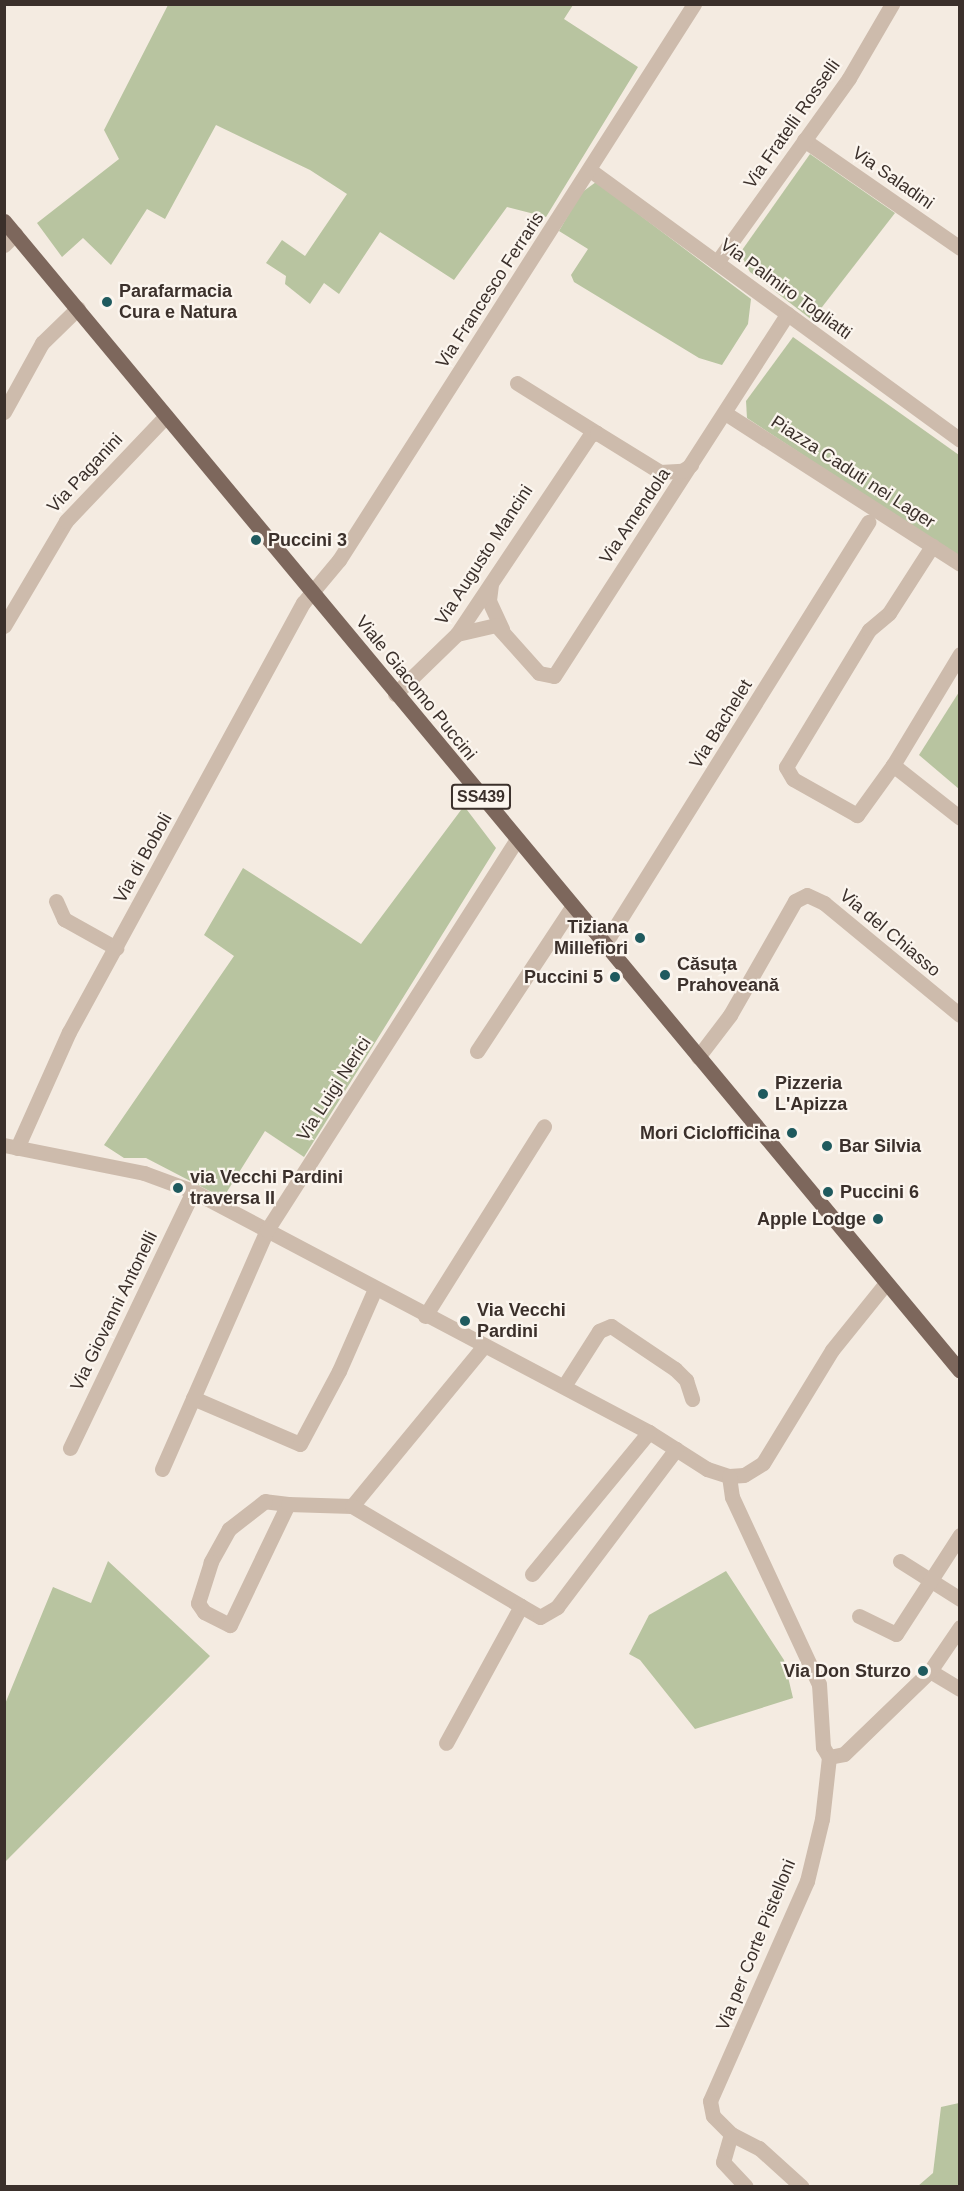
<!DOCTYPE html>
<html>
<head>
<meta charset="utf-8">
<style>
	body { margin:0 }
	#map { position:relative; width:964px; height:2191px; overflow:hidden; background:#f4ebe1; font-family:Helvetica,sans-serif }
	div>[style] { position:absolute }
	.green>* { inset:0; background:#b8c4a0 }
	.street>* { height:15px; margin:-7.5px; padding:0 7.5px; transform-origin:7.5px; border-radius:7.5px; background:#cdbbac }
	.primary>* { height:15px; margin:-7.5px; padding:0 7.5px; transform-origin:7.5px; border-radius:7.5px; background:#7d675c }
	.dots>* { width:16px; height:16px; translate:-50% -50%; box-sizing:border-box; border:3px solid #fbf5ee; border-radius:50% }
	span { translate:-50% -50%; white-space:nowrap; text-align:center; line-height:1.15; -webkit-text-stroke:4.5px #fbf5ee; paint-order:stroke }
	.shield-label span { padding:2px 4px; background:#fbf5ee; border:2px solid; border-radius:4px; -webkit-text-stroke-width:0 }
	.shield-label { font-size:16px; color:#3b302b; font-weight:700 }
	.street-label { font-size:18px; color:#3b302b }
	.poi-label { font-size:18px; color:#3b302b; font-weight:700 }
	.left { translate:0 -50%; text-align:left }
	.right { translate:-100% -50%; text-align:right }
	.frame { position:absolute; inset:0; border:6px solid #3b302b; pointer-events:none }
</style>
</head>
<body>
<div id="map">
	<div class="green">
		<div style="clip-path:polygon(168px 5px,573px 5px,564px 19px,638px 67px,546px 217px,507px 207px,454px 280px,380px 232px,339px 294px,324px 283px,310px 304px,285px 284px,286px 276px,266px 263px,282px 240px,305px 256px,347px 194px,310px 170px,216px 125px,165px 219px,147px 209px,111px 265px,83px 238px,62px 257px,37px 223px,119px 159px,104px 130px)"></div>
		<div style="clip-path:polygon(810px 154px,895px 213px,812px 320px,750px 272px,740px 253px)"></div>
		<div style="clip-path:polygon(596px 182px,751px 299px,748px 324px,722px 365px,699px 358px,574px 282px,571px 275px,588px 249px,559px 231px,581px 193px)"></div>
		<div style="clip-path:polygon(793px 337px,959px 455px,959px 558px,747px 418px,746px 401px)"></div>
		<div style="clip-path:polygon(959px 692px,959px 789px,919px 755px)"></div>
		<div style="clip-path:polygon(464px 806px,496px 848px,304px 1157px,265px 1131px,223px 1198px,146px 1158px,124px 1158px,104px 1145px,234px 956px,204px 935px,243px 868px,361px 944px)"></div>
		<div style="clip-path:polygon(108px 1561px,210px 1656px,5px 1862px,5px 1704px,53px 1587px,91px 1603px)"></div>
		<div style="clip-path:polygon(726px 1571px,784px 1660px,793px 1698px,695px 1729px,640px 1660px,629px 1654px,649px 1615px)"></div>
		<div style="clip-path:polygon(959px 2103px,959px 2186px,918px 2186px,933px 2173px,941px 2107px)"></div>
	</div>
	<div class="street">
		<div style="left:804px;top:140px;width:190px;rotate:34.7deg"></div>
		<div style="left:590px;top:170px;width:458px;rotate:36.1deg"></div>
		<div style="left:4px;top:245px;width:16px;rotate:-45deg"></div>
		<div style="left:717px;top:262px;width:226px;rotate:-54.3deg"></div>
		<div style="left:849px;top:78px;width:86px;rotate:-59.8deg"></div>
		<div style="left:517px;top:383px;width:94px;rotate:32deg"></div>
		<div style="left:4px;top:412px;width:79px;rotate:-61.2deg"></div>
		<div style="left:42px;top:343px;width:50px;rotate:-44.2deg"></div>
		<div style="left:725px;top:413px;width:279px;rotate:32.7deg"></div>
		<div style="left:491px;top:584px;width:17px;rotate:97deg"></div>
		<div style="left:489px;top:601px;width:31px;rotate:65deg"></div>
		<div style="left:4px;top:626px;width:122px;rotate:-59.4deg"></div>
		<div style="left:66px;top:521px;width:145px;rotate:-46.4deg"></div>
		<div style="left:457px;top:634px;width:40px;rotate:-13deg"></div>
		<div style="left:496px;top:625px;width:64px;rotate:48.1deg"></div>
		<div style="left:539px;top:673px;width:15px;rotate:11deg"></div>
		<div style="left:554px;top:676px;width:431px;rotate:-57.2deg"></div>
		<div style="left:960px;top:654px;width:130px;rotate:121.1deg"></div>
		<div style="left:893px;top:765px;width:85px;rotate:38.3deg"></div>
		<div style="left:395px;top:694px;width:86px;rotate:-44.1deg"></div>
		<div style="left:457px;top:634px;width:239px;rotate:-56.2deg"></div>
		<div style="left:590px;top:435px;width:7px;rotate:-16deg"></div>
		<div style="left:597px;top:433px;width:74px;rotate:31.8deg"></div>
		<div style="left:660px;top:472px;width:22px;rotate:-3deg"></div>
		<div style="left:682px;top:471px;width:11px;rotate:-34deg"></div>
		<div style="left:893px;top:765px;width:62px;rotate:125.8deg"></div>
		<div style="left:857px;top:815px;width:73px;rotate:-150.6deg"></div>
		<div style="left:793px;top:779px;width:14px;rotate:-120deg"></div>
		<div style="left:786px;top:767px;width:160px;rotate:-58.8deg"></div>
		<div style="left:869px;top:630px;width:26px;rotate:-40deg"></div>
		<div style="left:889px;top:613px;width:80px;rotate:-57.3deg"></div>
		<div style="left:56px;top:901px;width:20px;rotate:66deg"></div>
		<div style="left:64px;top:919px;width:60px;rotate:29.1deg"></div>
		<div style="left:604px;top:945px;width:499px;rotate:-58deg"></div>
		<div style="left:477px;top:1051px;width:173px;rotate:-56.6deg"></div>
		<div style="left:698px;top:1057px;width:53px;rotate:-52.7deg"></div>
		<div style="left:730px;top:1015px;width:131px;rotate:-60.3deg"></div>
		<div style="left:795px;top:901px;width:13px;rotate:-27deg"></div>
		<div style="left:807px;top:895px;width:19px;rotate:25deg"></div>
		<div style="left:824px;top:903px;width:176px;rotate:39.5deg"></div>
		<div style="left:4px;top:1145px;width:143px;rotate:11.3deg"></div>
		<div style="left:144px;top:1173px;width:52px;rotate:20.2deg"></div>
		<div style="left:193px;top:1191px;width:516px;rotate:27.86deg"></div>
		<div style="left:649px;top:1432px;width:69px;rotate:32.5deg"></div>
		<div style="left:707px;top:1469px;width:23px;rotate:18deg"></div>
		<div style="left:729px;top:1476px;width:15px;rotate:-4deg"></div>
		<div style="left:744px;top:1475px;width:22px;rotate:-32deg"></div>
		<div style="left:763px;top:1463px;width:132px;rotate:-58.6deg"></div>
		<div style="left:832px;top:1350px;width:86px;rotate:-51.1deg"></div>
		<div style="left:17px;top:1148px;width:127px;rotate:-65.9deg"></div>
		<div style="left:69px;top:1032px;width:489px;rotate:-61.4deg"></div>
		<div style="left:303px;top:603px;width:56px;rotate:-50.1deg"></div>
		<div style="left:339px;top:560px;width:660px;rotate:-57.44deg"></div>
		<div style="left:425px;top:1316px;width:224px;rotate:-57.9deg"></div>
		<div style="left:564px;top:1386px;width:65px;rotate:-57.5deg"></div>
		<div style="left:599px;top:1331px;width:13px;rotate:-23deg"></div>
		<div style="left:611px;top:1326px;width:77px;rotate:33.9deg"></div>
		<div style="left:675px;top:1369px;width:16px;rotate:45deg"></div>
		<div style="left:686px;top:1380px;width:20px;rotate:72deg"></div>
		<div style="left:193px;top:1398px;width:116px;rotate:23.3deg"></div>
		<div style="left:300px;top:1444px;width:83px;rotate:-61.9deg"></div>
		<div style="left:339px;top:1371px;width:90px;rotate:-66.3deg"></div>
		<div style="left:70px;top:1448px;width:285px;rotate:-64.4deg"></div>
		<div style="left:162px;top:1469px;width:261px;rotate:-66.3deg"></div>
		<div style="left:267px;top:1230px;width:463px;rotate:-57.4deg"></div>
		<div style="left:729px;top:1476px;width:21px;rotate:82deg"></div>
		<div style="left:732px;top:1497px;width:206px;rotate:65.1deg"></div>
		<div style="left:819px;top:1684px;width:63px;rotate:86.4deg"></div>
		<div style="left:823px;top:1747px;width:12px;rotate:59deg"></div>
		<div style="left:829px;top:1757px;width:62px;rotate:96.4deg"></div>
		<div style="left:822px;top:1819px;width:64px;rotate:103.6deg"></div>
		<div style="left:807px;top:1881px;width:240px;rotate:113.8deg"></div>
		<div style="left:710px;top:2101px;width:15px;rotate:79deg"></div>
		<div style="left:713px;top:2116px;width:25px;rotate:45deg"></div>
		<div style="left:731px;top:2134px;width:31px;rotate:27deg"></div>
		<div style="left:759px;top:2148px;width:57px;rotate:42.1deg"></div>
		<div style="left:288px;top:1504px;width:23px;rotate:-173deg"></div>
		<div style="left:265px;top:1501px;width:46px;rotate:142.1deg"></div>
		<div style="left:229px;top:1529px;width:38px;rotate:119deg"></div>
		<div style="left:211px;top:1562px;width:43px;rotate:107.6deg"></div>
		<div style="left:198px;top:1603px;width:11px;rotate:56deg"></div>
		<div style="left:204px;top:1612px;width:29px;rotate:27deg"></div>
		<div style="left:230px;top:1625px;width:134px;rotate:-64.4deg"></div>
		<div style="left:288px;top:1504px;width:64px;rotate:1.8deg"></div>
		<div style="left:352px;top:1506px;width:206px;rotate:-50.5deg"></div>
		<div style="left:352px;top:1506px;width:196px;rotate:30.6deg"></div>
		<div style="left:521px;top:1606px;width:156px;rotate:118.7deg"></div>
		<div style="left:900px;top:1561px;width:71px;rotate:32.3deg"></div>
		<div style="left:532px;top:1574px;width:184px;rotate:-50.5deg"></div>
		<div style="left:521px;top:1606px;width:22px;rotate:30deg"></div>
		<div style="left:540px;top:1617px;width:20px;rotate:-30deg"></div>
		<div style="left:557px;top:1607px;width:198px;rotate:-53deg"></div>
		<div style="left:859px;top:1616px;width:41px;rotate:25.9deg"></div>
		<div style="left:896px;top:1634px;width:118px;rotate:-57.1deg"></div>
		<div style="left:930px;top:1671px;width:35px;rotate:31deg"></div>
		<div style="left:829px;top:1757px;width:15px;rotate:-11deg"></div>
		<div style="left:844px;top:1754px;width:120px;rotate:-44deg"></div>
		<div style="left:930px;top:1671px;width:53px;rotate:-55.7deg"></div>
		<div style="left:731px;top:2134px;width:29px;rotate:106deg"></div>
		<div style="left:723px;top:2162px;width:33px;rotate:47deg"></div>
	</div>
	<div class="primary">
		<div style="left:4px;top:221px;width:1495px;rotate:50.26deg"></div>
	</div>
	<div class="dots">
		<div style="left:107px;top:302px;background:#1f5a5e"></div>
		<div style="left:256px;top:540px;background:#1f5a5e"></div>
		<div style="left:640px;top:938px;background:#1f5a5e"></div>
		<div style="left:665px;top:975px;background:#1f5a5e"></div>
		<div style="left:615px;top:977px;background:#1f5a5e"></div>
		<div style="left:763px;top:1094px;background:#1f5a5e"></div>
		<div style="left:792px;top:1133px;background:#1f5a5e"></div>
		<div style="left:827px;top:1146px;background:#1f5a5e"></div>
		<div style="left:178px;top:1188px;background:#1f5a5e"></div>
		<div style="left:828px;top:1192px;background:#1f5a5e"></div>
		<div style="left:878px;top:1219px;background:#1f5a5e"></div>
		<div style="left:465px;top:1321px;background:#1f5a5e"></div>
		<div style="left:923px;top:1671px;background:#1f5a5e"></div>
	</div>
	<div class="shield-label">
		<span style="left:481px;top:797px">SS439</span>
	</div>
	<div class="street-label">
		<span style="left:792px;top:124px;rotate:-55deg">Via Fratelli Rosselli</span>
		<span style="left:893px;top:178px;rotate:35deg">Via Saladini</span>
		<span style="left:786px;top:289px;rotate:36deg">Via Palmiro Togliatti</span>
		<span style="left:490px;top:290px;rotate:-57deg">Via Francesco Ferraris</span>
		<span style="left:853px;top:472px;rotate:33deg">Piazza Caduti nei Lager</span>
		<span style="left:85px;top:473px;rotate:-47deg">Via Paganini</span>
		<span style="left:635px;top:516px;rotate:-56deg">Via Amendola</span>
		<span style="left:484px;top:555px;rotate:-57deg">Via Augusto Mancini</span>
		<span style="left:416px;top:688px;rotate:51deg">Viale Giacomo Puccini</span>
		<span style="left:721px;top:724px;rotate:-58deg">Via Bachelet</span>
		<span style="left:143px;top:858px;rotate:-61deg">Via di Boboli</span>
		<span style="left:890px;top:933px;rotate:40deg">Via del Chiasso</span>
		<span style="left:334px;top:1089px;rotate:-57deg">Via Luigi Nerici</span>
		<span style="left:114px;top:1311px;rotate:-64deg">Via Giovanni Antonelli</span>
		<span style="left:756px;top:1945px;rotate:-68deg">Via per Corte Pistelloni</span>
	</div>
	<div class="poi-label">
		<span class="left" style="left:119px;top:302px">Parafarmacia<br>Cura e Natura</span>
		<span class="left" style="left:268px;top:540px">Puccini 3</span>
		<span class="right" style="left:628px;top:938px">Tiziana<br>Millefiori</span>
		<span class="left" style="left:677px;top:975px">Căsuța<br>Prahoveană</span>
		<span class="right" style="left:603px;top:977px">Puccini 5</span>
		<span class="left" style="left:775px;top:1094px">Pizzeria<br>L'Apizza</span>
		<span class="right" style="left:780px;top:1133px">Mori Ciclofficina</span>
		<span class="left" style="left:839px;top:1146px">Bar Silvia</span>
		<span class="left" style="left:190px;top:1188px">via Vecchi Pardini<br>traversa II</span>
		<span class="left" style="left:840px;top:1192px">Puccini 6</span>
		<span class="right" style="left:866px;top:1219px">Apple Lodge</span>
		<span class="left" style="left:477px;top:1321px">Via Vecchi<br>Pardini</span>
		<span class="right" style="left:911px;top:1671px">Via Don Sturzo</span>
	</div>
	<div class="frame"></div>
</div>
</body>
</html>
